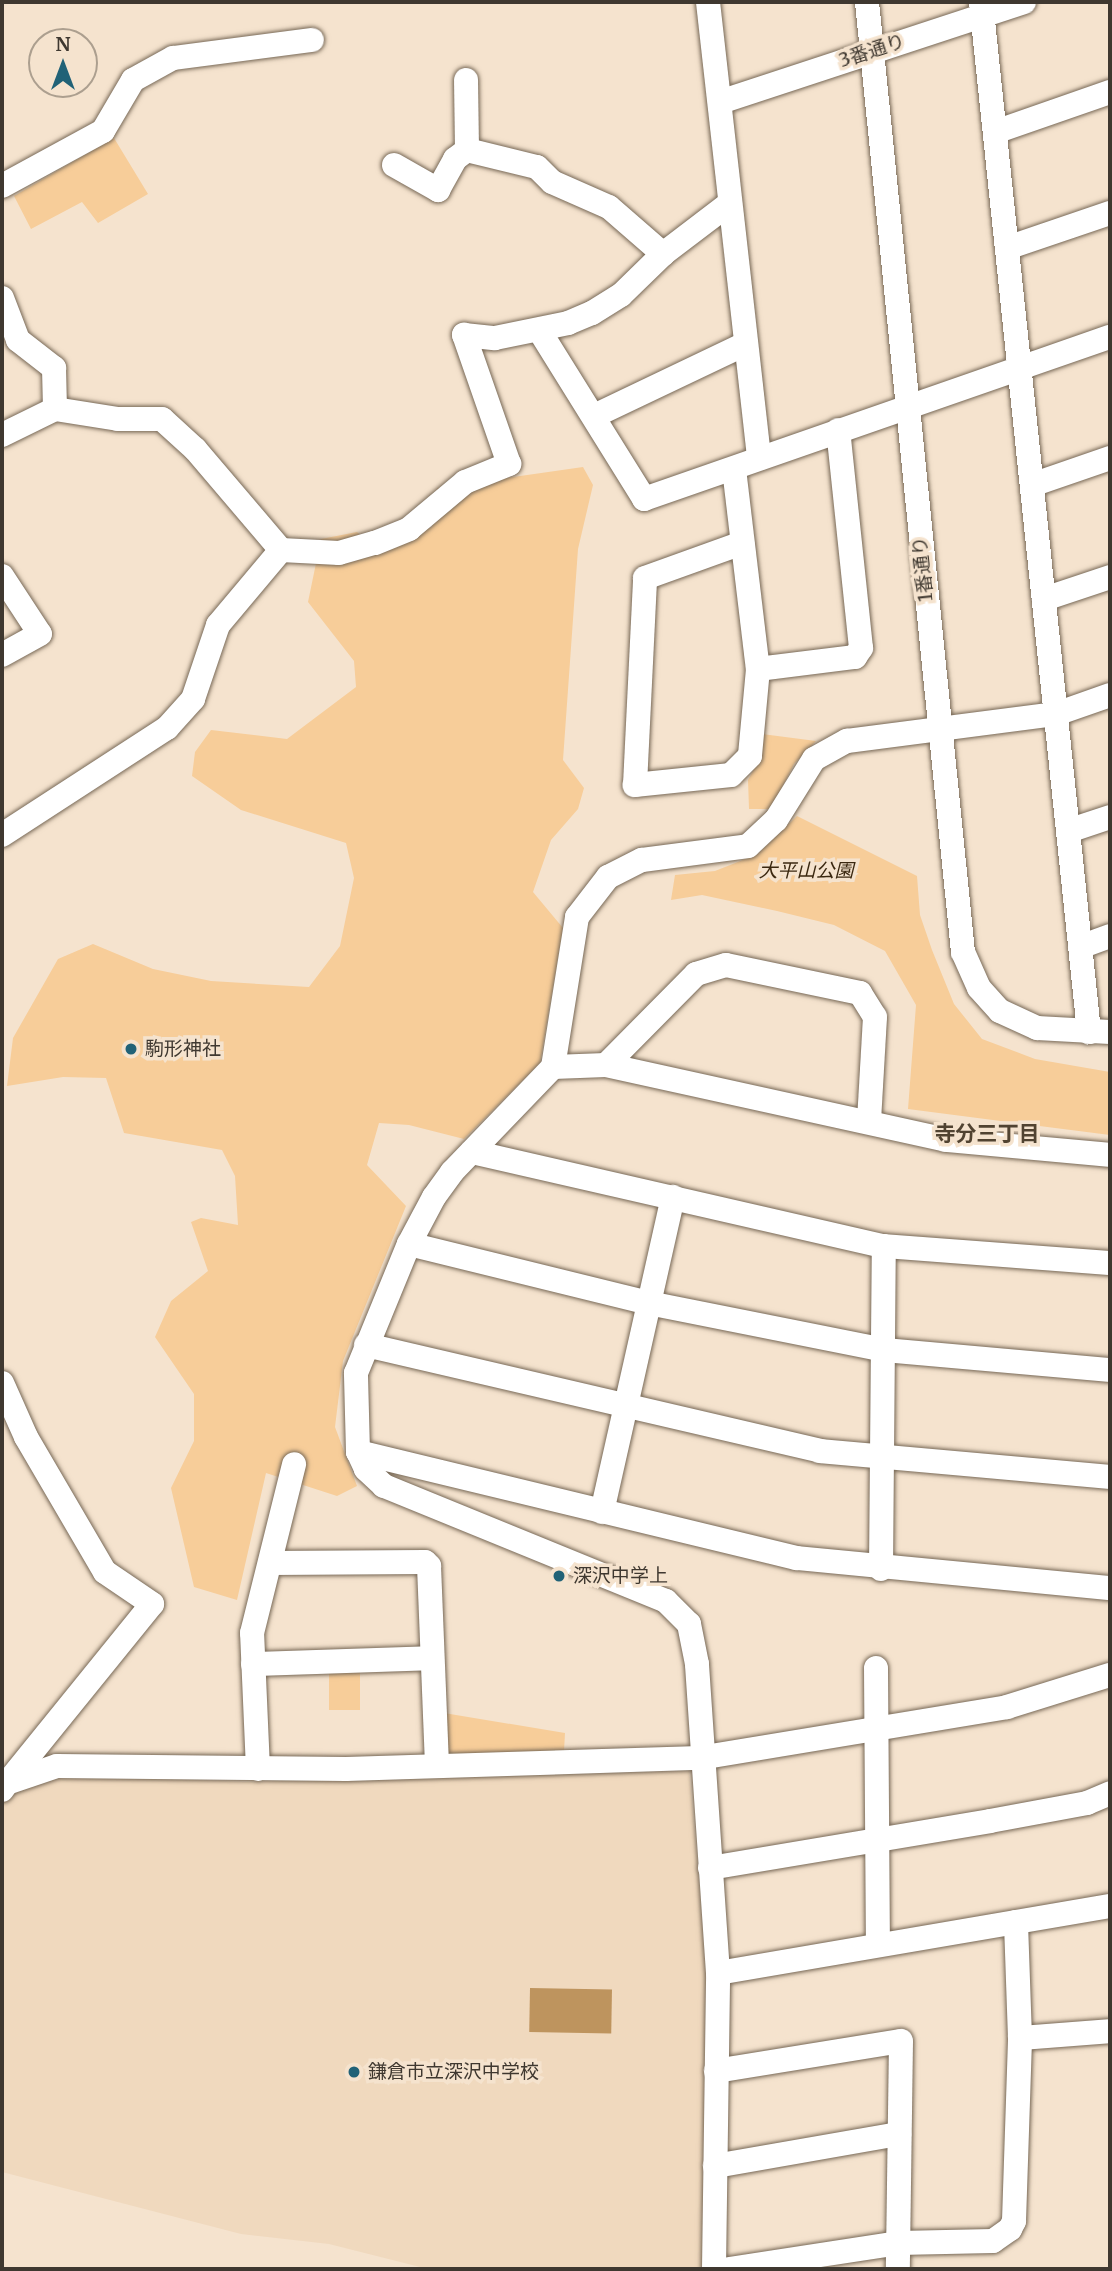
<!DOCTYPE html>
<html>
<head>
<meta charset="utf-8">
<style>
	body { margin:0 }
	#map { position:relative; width:1112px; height:2271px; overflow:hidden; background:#f5e3ce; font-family:Merriweather,"Noto Sans JP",serif }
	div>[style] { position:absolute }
	.built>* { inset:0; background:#f0d9be }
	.green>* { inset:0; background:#f7cd99; transform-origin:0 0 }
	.water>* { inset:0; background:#be945e; transform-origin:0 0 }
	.roads { filter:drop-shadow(0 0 2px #776856) drop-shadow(0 0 2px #776856) }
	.minor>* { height:24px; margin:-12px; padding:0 12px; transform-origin:12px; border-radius:12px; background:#fff }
	.dots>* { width:19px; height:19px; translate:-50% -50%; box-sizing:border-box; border:4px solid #f5e3ce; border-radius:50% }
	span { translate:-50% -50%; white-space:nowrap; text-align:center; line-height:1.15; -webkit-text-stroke:7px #f5e3ce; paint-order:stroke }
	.street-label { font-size:19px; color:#3f3830 }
	.park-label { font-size:19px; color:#3b2810; font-style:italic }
	.poi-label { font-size:19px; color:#3f3830 }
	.left { translate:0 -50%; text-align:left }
	.neighbourhood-label { font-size:21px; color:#514331; font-weight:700 }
	.frame { position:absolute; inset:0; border:4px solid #3f3830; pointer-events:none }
	.north { position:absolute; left:28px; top:28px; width:70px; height:70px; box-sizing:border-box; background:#f5e3ce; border:2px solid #ac9f8f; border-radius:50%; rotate:0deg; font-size:19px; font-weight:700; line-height:28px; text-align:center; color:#3f3830 }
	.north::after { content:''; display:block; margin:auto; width:24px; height:32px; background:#216277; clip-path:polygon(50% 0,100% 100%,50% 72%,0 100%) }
</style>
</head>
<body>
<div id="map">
	<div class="built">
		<div style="clip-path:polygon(689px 1771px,707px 1972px,704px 2264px,696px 2269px,428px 2269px,329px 2244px,241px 2234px,2px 2172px,2px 1804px,13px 1789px,47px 1774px,246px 1782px)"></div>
	</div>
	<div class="green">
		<div style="clip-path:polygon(114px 138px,148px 194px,98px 223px,82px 202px,31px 229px,14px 196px)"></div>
		<div style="clip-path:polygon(583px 467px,593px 485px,578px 549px,563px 760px,584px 788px,578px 809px,551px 840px,533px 892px,563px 928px,540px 1063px,464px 1139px,409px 1125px,379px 1123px,367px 1165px,406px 1206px,343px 1361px,335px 1427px,357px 1486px,337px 1496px,266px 1473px,237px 1600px,194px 1587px,171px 1488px,194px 1441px,194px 1394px,155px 1337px,171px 1301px,208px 1271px,191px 1222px,201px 1218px,238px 1225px,235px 1176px,222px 1150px,124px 1133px,106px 1078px,63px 1077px,7px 1086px,13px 1038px,58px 959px,93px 944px,153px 969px,211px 981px,309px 987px,340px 946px,354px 878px,346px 843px,241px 810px,192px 776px,195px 752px,211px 730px,287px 739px,356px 687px,354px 661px,308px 602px,321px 539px,357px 532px,378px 548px,432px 527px,437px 488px)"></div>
		<div style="clip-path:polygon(762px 734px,816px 741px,794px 764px,771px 809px,749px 809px,748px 780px,760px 758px)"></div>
		<div style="clip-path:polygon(797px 816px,917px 876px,920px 915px,932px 950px,954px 1004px,982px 1039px,1035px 1059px,1110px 1072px,1110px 1135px,908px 1109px,916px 1005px,885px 951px,834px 925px,777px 911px,702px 895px,671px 900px,675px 875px,715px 871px,758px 854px)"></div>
		<div style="left:329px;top:1669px;width:31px;height:41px"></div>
		<div style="clip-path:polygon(444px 1713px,565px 1733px,564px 1751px,446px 1755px)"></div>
	</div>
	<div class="water">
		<div style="left:530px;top:1988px;width:82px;height:44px;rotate:1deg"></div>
	</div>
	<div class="roads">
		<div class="minor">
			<div style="left:708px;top:2px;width:459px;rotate:83.6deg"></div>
			<div style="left:867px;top:2px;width:955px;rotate:84.23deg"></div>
			<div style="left:963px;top:952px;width:39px;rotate:66deg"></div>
			<div style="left:979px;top:988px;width:31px;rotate:48deg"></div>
			<div style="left:1000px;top:1011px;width:41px;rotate:24.7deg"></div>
			<div style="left:1037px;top:1028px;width:73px;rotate:3.1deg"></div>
			<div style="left:981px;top:2px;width:1036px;rotate:84.01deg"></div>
			<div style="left:720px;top:102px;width:320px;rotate:-18.2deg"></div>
			<div style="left:995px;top:132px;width:122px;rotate:-19.2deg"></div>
			<div style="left:467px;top:150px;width:72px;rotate:13.7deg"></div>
			<div style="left:537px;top:167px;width:21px;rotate:45deg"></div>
			<div style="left:552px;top:182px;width:62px;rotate:23.7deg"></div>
			<div style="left:609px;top:207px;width:72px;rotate:41deg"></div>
			<div style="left:394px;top:165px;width:51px;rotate:29.6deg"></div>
			<div style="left:438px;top:190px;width:35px;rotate:-61deg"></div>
			<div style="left:455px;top:159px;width:15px;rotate:-37deg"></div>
			<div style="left:467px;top:150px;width:70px;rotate:-90.8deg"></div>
			<div style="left:2px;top:186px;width:115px;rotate:-28.6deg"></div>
			<div style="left:103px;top:131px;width:59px;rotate:-59.5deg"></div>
			<div style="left:133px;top:80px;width:46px;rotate:-28.8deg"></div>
			<div style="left:173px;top:58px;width:140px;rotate:-7.4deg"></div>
			<div style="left:1007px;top:248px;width:109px;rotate:-18.8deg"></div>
			<div style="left:2px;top:298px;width:45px;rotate:69.1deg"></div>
			<div style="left:18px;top:340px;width:46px;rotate:37.9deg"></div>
			<div style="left:54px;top:368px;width:41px;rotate:88.6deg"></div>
			<div style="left:539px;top:330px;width:199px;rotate:58.1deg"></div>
			<div style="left:644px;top:499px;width:493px;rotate:-19.2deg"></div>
			<div style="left:594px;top:416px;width:167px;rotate:-25.5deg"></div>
			<div style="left:2px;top:435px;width:59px;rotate:-26.1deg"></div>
			<div style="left:55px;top:409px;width:64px;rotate:9deg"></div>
			<div style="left:118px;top:419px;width:44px"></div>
			<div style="left:162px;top:419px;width:45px;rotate:42.3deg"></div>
			<div style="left:195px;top:449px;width:133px;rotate:49.6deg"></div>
			<div style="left:281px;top:550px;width:58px;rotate:3deg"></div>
			<div style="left:339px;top:553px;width:37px;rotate:-16deg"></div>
			<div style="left:375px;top:543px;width:37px;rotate:-22deg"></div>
			<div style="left:409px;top:529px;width:73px;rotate:-40deg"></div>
			<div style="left:465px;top:482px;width:48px;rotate:-22.2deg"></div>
			<div style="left:509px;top:464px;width:137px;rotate:-109.2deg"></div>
			<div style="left:464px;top:335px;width:31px;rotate:6deg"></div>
			<div style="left:495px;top:338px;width:75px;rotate:-11.6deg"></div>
			<div style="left:568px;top:323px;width:26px;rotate:-23deg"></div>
			<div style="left:592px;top:313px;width:34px;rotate:-32deg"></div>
			<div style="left:621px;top:295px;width:59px;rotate:-44.3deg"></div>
			<div style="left:663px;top:254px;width:84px;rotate:-37.3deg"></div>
			<div style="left:734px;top:469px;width:201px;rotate:83.2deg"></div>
			<div style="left:758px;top:669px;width:87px;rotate:95.3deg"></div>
			<div style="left:750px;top:756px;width:27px;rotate:135deg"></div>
			<div style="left:731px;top:775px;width:97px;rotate:174.1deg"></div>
			<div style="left:635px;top:785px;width:207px;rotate:-87.2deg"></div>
			<div style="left:645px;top:578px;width:103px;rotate:-19.8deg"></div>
			<div style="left:1032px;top:485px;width:83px;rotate:-19.1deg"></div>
			<div style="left:2px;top:576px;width:69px;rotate:56.8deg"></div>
			<div style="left:40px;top:634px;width:43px;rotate:151.1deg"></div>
			<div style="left:1044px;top:599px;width:70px;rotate:-18.4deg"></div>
			<div style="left:758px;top:669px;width:98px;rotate:-7.1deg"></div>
			<div style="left:855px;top:657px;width:11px;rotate:-56deg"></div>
			<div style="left:861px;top:648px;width:219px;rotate:-96deg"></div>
			<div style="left:1068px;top:831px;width:44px;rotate:-18.4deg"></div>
			<div style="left:2px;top:835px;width:197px;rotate:-33deg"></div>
			<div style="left:167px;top:728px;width:39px;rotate:-48deg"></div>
			<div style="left:193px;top:699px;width:78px;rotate:-71.3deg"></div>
			<div style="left:218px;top:625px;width:98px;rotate:-50deg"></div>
			<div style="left:1080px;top:947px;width:32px;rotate:-20deg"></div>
			<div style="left:606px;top:1065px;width:128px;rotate:-45.3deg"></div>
			<div style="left:696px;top:974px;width:31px;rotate:-17deg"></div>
			<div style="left:726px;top:965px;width:137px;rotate:11.8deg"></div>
			<div style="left:860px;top:993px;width:28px;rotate:58deg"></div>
			<div style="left:875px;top:1017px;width:104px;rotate:93.3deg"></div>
			<div style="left:553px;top:1067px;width:152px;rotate:-80.9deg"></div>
			<div style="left:577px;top:917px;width:51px;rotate:-52.2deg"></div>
			<div style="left:608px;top:877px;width:38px;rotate:-27deg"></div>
			<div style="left:642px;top:860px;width:107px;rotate:-7.5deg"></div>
			<div style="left:748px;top:846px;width:38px;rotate:-43deg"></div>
			<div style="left:776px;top:820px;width:72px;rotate:-58.1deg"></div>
			<div style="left:814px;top:759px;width:38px;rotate:-29deg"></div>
			<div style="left:847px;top:741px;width:211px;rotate:-7.4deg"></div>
			<div style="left:1056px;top:714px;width:57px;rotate:-19.4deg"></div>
			<div style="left:472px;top:1152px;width:423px;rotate:12.9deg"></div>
			<div style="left:884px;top:1246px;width:227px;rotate:4.3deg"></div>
			<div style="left:409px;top:1244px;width:247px;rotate:13.8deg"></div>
			<div style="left:649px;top:1303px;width:241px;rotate:11.3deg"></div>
			<div style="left:885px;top:1350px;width:226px;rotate:5.1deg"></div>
			<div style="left:366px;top:1345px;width:466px;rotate:13.1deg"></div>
			<div style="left:820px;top:1451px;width:291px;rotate:5.1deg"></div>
			<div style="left:2px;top:1383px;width:59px;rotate:66deg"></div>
			<div style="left:26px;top:1437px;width:156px;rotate:59.7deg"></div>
			<div style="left:105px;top:1572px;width:57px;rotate:34.2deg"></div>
			<div style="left:152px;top:1604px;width:230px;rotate:129deg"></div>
			<div style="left:358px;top:1452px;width:452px;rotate:13.6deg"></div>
			<div style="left:797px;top:1558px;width:314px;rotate:5.5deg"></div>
			<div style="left:602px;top:1512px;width:323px;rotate:-77.3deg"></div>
			<div style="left:270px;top:1563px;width:155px;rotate:-0.4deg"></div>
			<div style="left:425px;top:1562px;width:6px;rotate:45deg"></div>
			<div style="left:429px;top:1566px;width:200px;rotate:87.7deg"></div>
			<div style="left:881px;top:1569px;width:323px;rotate:-89.5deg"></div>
			<div style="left:253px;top:1664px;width:179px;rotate:-1.9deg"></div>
			<div style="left:876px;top:1668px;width:275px;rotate:89.6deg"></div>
			<div style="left:258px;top:1769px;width:136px;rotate:-92.5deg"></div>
			<div style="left:252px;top:1633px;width:174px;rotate:-76deg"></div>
			<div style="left:2px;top:1790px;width:9px;rotate:-54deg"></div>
			<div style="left:7px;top:1783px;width:53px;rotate:-18.8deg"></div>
			<div style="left:57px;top:1766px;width:289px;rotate:0.6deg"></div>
			<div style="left:346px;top:1769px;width:354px;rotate:-1.8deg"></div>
			<div style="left:700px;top:1758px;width:311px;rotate:-9.4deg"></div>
			<div style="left:1007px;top:1707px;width:108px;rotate:-17.3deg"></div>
			<div style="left:710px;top:1868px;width:284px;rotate:-9.5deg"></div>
			<div style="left:990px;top:1821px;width:99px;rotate:-10.5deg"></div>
			<div style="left:1087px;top:1803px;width:25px;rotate:-23deg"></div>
			<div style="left:718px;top:1973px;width:398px;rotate:-9.7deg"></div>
			<div style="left:1020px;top:2038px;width:90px;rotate:-4.4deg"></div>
			<div style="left:716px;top:2071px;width:187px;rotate:-9.2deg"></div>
			<div style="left:901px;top:2041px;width:228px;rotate:90.8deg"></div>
			<div style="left:715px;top:2166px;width:187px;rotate:-9.9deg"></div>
			<div style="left:714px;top:2269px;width:296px;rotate:-89.2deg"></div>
			<div style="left:718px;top:1973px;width:310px;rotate:-93.9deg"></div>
			<div style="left:697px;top:1664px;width:41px;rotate:-101.3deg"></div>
			<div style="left:689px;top:1624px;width:33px;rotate:-135deg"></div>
			<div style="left:666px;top:1601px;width:305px;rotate:-157.8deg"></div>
			<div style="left:384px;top:1486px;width:25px;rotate:-137deg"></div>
			<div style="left:366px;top:1469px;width:19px;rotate:-115deg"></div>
			<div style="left:358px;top:1452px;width:79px;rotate:-91.5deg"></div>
			<div style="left:356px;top:1373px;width:139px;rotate:-67.7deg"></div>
			<div style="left:409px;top:1244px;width:53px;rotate:-62deg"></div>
			<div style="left:434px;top:1197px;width:31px;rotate:-54deg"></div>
			<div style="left:452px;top:1172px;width:146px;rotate:-46.1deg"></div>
			<div style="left:553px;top:1067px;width:53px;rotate:-2.2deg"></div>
			<div style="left:606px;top:1065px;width:348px;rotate:12.4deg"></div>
			<div style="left:946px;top:1140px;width:165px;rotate:5.2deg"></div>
			<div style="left:729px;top:2269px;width:171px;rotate:-8.7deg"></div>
			<div style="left:898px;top:2243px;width:95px;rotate:-1.2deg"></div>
			<div style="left:993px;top:2241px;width:21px;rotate:-35deg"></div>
			<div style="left:1010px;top:2229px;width:9px;rotate:-63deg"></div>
			<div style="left:1014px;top:2221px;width:183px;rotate:-88.1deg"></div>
			<div style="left:1020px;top:2038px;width:116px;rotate:-92deg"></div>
		</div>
	</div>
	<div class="dots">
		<div style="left:131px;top:1049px;background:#216277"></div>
		<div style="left:559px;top:1576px;background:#216277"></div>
		<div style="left:354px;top:2072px;background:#216277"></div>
	</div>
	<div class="street-label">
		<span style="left:872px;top:51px;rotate:-18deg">3番通り</span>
		<span style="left:923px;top:569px;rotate:-96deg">1番通り</span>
	</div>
	<div class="park-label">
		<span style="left:806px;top:871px">大平山公園</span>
	</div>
	<div class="poi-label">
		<span class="left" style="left:145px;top:1049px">駒形神社</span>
		<span class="left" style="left:573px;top:1576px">深沢中学上</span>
		<span class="left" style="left:368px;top:2072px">鎌倉市立深沢中学校</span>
	</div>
	<div class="neighbourhood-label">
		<span style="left:987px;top:1134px">寺分三丁目</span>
	</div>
	<div class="frame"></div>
	<div class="north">N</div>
</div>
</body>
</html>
